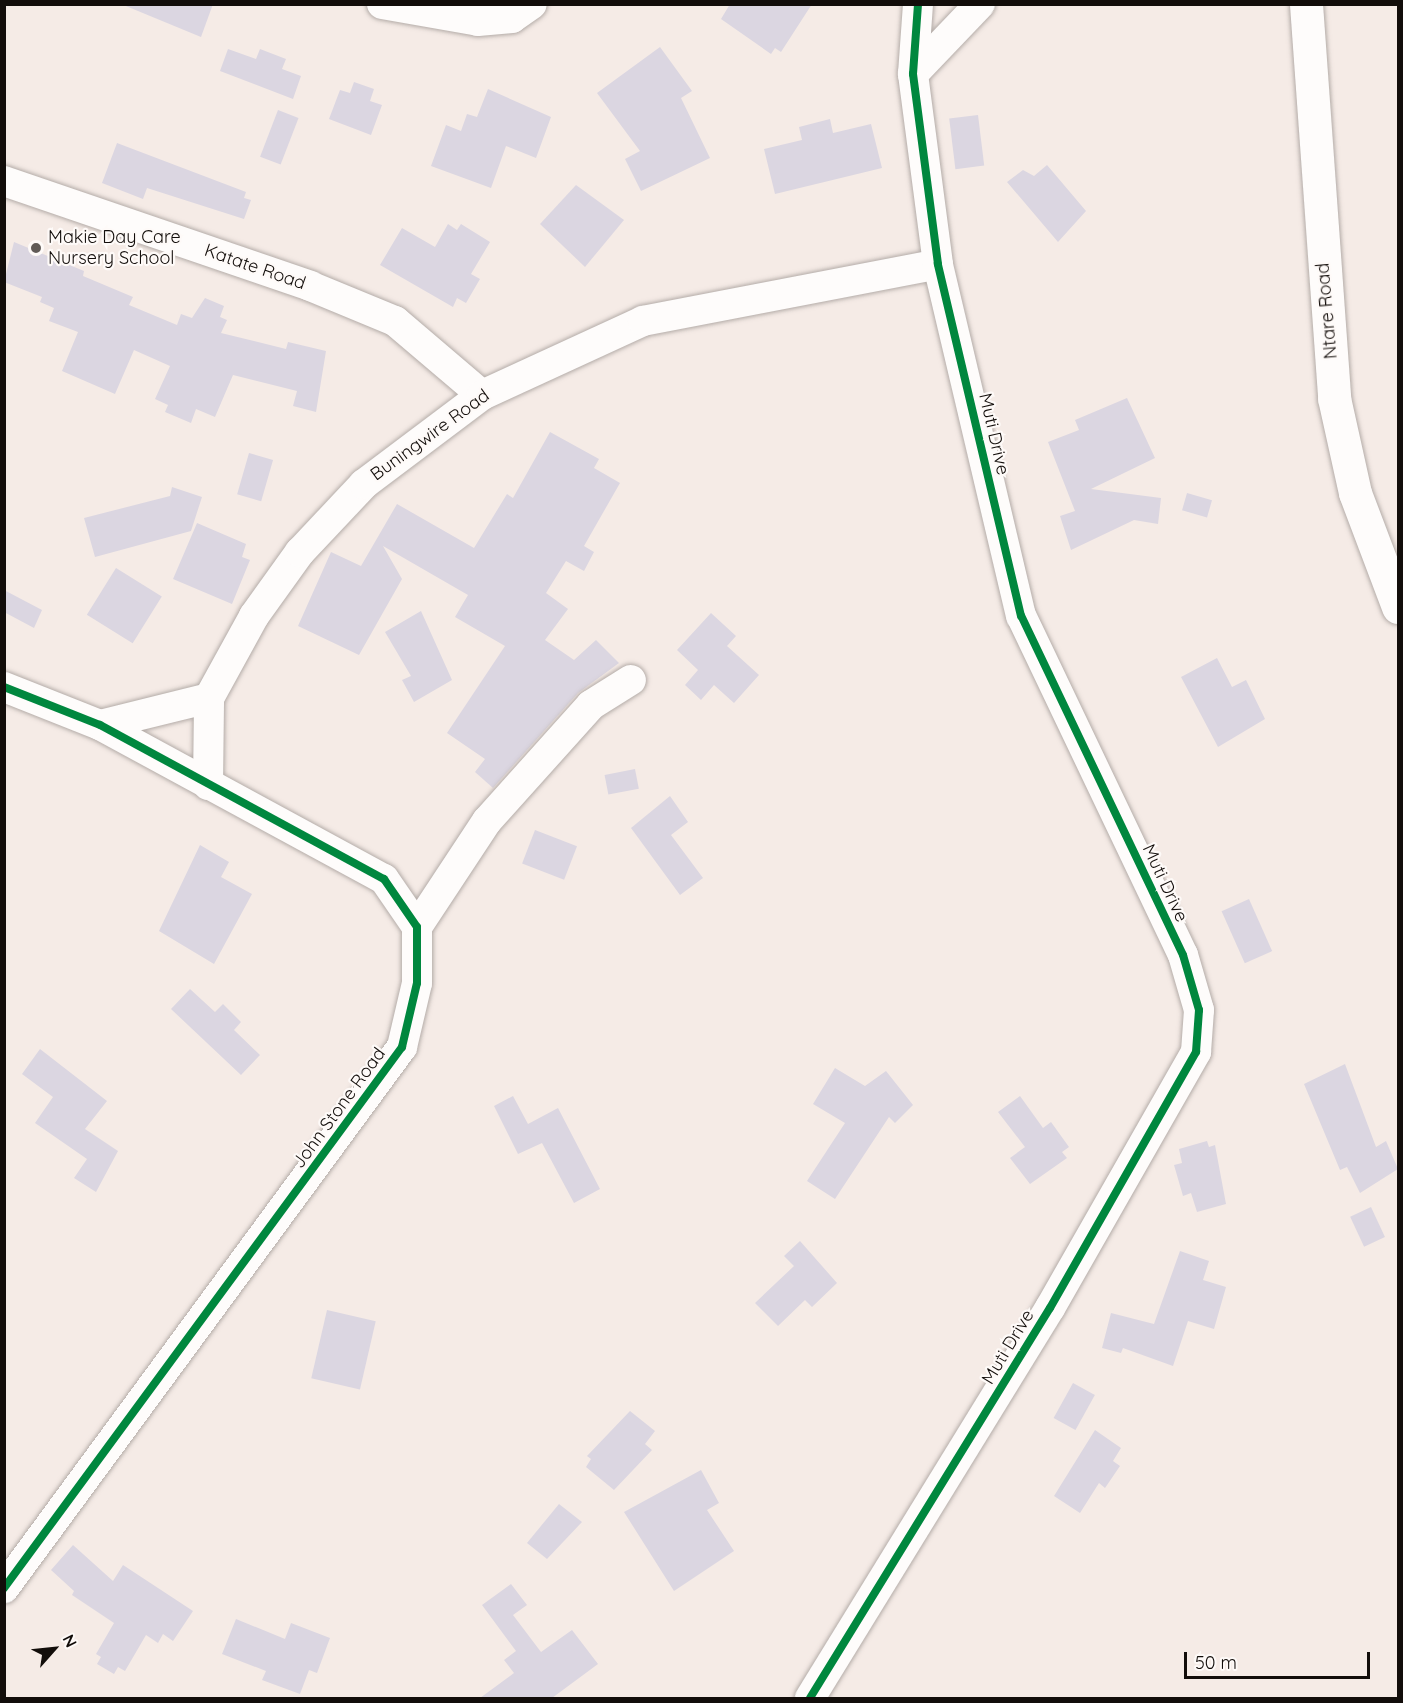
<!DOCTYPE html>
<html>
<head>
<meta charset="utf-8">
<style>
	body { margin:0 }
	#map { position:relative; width:1403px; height:1703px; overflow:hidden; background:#f5ebe6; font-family:Quicksand,sans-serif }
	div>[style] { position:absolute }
	.building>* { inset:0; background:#dbd6e1; transform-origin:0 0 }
	.roads { filter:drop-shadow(0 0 2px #b4aca8) drop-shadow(0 0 2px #b4aca8) }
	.street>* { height:30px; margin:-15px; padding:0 15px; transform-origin:15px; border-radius:15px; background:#fefcfb }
	.secondary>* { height:33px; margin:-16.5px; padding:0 16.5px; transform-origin:16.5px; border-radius:16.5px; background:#fefcfb }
	.cycleway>* { height:8px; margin:-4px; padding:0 4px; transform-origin:4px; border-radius:4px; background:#00873e }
	.dots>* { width:16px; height:16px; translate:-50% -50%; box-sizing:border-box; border:3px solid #fefaf8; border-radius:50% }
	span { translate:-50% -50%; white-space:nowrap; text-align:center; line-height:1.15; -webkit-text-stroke:4.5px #fefaf8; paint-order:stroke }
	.poi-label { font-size:18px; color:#120d0a }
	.left { translate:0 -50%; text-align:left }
	.street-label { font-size:18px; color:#120d0a }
	.frame { position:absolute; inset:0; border:6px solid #120d0a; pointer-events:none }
	.north { position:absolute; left:24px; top:1619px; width:60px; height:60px; -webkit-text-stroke:4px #fefaf8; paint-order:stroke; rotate:63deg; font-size:16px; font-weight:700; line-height:24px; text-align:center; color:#120d0a }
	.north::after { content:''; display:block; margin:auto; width:21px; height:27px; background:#120d0a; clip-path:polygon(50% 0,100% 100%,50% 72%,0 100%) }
	.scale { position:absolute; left:1184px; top:1652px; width:186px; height:27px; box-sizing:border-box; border:3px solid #120d0a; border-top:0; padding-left:8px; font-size:18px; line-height:21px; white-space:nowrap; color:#120d0a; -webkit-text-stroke:4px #fefaf8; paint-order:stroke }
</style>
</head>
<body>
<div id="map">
	<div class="building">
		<div style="clip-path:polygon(121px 4px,213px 4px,201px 37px)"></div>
		<div style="clip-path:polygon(730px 4px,812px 4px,781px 52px,775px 48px,771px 54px,721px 19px)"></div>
		<div style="clip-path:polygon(660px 47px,692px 91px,681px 98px,710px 158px,641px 191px,625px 159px,640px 151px,597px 93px)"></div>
		<div style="clip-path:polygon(228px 49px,256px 59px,260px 49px,286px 59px,282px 69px,301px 76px,293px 99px,220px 71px)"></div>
		<div style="clip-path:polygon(354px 82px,374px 89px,370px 101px,382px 105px,371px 135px,329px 119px,340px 90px,350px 93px)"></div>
		<div style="clip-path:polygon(488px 89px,551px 117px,536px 158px,506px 146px,491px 188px,431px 166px,446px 125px,461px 131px,467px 114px,477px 117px)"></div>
		<div style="left:278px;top:110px;width:22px;height:50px;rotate:21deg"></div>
		<div style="left:978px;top:115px;width:51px;height:29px;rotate:83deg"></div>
		<div style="clip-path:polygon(830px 119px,833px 133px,871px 124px,882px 168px,775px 194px,764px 149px,802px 140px,799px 127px)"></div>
		<div style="clip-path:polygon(117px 143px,246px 192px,244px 198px,251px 200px,244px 219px,147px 188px,143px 199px,102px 183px)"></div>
		<div style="clip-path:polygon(1047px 165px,1086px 211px,1058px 242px,1007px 182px,1023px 170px,1034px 176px)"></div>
		<div style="clip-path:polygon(576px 185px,624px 220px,585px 267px,540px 224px)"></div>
		<div style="clip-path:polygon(448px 224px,457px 230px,461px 224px,490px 242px,471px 274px,480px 279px,466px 303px,457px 298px,453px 307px,380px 265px,402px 228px,435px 247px)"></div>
		<div style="clip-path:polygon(14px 242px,84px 271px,83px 276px,133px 297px,129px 305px,177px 325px,181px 314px,192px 318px,205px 298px,224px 306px,220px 317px,227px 320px,221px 333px,286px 349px,288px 342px,326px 351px,316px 412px,293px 406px,297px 391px,233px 375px,215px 417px,196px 409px,191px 423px,165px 412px,168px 405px,155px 399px,170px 366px,134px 350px,115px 394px,62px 371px,78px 332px,49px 321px,54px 308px,40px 302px,42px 297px,4px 282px)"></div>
		<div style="clip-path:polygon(1127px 398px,1155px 458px,1091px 489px,1161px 498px,1158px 524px,1134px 520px,1071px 550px,1060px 516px,1075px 511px,1048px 442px,1079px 430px,1075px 420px)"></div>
		<div style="clip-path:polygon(550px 432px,599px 459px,594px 468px,620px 483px,584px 546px,594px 552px,584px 571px,566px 561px,546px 593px,568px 609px,545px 640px,574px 660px,596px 640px,619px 663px,578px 693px,493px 788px,475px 772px,485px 759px,447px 733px,505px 646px,455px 617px,468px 595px,383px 546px,402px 579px,359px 655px,298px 626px,331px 552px,361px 566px,397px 504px,474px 548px,507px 494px,513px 498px)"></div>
		<div style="left:249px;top:453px;width:25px;height:43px;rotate:16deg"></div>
		<div style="clip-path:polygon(172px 487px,202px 497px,191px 531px,95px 557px,84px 518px,170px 496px)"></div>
		<div style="left:1187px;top:493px;width:26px;height:18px;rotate:16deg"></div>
		<div style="clip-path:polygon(197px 523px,246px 544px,242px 557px,250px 560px,232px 604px,173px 579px)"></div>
		<div style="left:116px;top:568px;width:54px;height:55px;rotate:32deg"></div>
		<div style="clip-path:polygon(4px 590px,42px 610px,34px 628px,4px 612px)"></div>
		<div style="clip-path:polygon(421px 611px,452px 680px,414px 702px,402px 680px,411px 676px,385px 632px)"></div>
		<div style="clip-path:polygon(711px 613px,736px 636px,727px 646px,759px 675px,734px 703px,714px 685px,701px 700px,685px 685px,698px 670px,677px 650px)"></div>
		<div style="clip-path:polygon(1217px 658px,1232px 687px,1246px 680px,1265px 719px,1218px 747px,1181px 677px)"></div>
		<div style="left:635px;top:769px;width:20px;height:31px;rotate:79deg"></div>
		<div style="clip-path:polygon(670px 796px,688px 822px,671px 835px,703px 878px,680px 895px,631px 828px)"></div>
		<div style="left:535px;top:830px;width:45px;height:36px;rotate:21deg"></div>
		<div style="clip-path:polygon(200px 845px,229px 862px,221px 877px,252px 894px,214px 964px,159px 931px)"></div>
		<div style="left:1249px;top:899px;width:57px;height:30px;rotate:66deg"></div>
		<div style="clip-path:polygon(190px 989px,215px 1012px,223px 1004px,241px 1022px,234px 1030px,260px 1055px,241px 1075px,171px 1009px)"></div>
		<div style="clip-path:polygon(40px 1049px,107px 1101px,85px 1129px,118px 1151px,96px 1192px,74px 1178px,87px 1159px,35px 1123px,53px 1097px,22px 1074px)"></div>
		<div style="clip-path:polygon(1345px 1064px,1376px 1147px,1386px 1141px,1398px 1169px,1360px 1193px,1347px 1167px,1340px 1170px,1304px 1084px)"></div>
		<div style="clip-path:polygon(835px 1068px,865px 1086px,886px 1071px,913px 1105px,895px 1123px,889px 1117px,835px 1199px,807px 1181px,845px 1123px,813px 1104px)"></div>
		<div style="clip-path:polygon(513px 1096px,528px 1124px,558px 1108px,600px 1189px,574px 1203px,542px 1143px,518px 1154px,494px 1106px)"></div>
		<div style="clip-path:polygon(1020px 1096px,1043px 1128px,1051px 1122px,1069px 1147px,1062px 1152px,1067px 1158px,1030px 1184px,1010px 1158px,1025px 1147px,998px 1112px)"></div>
		<div style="clip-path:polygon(1207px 1141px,1209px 1147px,1215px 1145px,1226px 1204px,1197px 1212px,1191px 1193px,1183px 1196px,1174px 1165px,1182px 1163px,1179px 1149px)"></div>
		<div style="left:1371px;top:1207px;width:33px;height:23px;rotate:65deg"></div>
		<div style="clip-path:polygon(800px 1241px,837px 1283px,812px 1307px,805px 1300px,778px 1326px,755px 1303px,794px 1266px,784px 1256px)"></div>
		<div style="clip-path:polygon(1180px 1251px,1209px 1261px,1203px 1280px,1226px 1287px,1214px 1329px,1188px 1321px,1173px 1366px,1123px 1348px,1121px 1353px,1102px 1348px,1111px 1313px,1154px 1324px)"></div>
		<div style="left:327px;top:1310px;width:50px;height:70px;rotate:13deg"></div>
		<div style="left:1073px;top:1383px;width:25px;height:40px;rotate:29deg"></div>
		<div style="clip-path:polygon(630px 1411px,655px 1431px,645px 1444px,652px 1450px,614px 1490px,586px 1467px,591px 1459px,587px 1456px)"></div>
		<div style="clip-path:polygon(1095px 1430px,1121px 1448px,1113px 1461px,1120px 1466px,1105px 1488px,1099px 1483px,1080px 1513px,1054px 1496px)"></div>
		<div style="clip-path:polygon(701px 1470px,719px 1503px,707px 1510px,734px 1551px,674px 1591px,624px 1512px)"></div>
		<div style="clip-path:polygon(559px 1504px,582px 1522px,547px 1559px,527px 1543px)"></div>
		<div style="clip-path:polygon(73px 1545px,113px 1581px,123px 1565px,193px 1611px,173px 1641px,163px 1634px,158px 1643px,146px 1635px,125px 1671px,118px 1667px,114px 1674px,97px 1664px,101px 1657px,96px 1654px,114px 1623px,72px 1595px,74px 1591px,51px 1570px)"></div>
		<div style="clip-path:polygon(511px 1584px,527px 1605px,513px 1615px,541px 1652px,572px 1630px,598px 1664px,552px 1698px,480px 1698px,514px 1673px,504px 1660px,516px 1651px,482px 1605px)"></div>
		<div style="clip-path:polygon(236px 1619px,285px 1639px,291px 1623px,330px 1638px,317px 1673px,309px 1670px,300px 1694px,262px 1680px,266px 1671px,222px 1654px)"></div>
	</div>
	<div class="roads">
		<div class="street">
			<div style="left:382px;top:4px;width:97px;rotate:10deg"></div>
			<div style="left:478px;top:21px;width:34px;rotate:-5deg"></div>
			<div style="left:512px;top:18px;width:24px;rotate:-35deg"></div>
			<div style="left:913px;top:74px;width:97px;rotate:-46.3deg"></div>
			<div style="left:4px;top:181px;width:324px;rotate:18.9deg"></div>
			<div style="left:310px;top:286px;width:92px;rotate:22.4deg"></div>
			<div style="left:395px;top:321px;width:114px;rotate:40.4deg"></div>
			<div style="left:4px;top:687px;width:103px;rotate:21.6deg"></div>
			<div style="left:100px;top:725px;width:323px;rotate:28.5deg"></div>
			<div style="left:384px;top:879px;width:58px;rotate:55.5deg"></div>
			<div style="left:417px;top:927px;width:56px;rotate:90deg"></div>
			<div style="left:417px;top:983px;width:66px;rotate:103.2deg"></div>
			<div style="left:402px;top:1047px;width:672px;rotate:126.34deg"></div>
			<div style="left:100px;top:725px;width:112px;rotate:-13.9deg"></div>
			<div style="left:208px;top:785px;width:87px;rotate:-89.3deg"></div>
			<div style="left:209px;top:698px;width:94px;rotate:-61.2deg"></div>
			<div style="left:254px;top:616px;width:79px;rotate:-54.3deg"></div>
			<div style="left:300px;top:552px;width:93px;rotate:-46.7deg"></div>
			<div style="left:364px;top:484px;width:148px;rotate:-37deg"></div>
			<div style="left:482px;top:395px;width:177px;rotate:-24.7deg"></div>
			<div style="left:643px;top:321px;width:300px;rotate:-10.9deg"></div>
			<div style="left:417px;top:927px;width:127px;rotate:-56.6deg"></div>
			<div style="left:487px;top:821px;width:156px;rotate:-48.1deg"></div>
			<div style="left:591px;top:705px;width:47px;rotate:-32deg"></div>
			<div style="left:810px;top:1698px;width:458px;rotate:-58.4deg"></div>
			<div style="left:1050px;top:1308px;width:295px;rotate:-60.3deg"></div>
			<div style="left:1196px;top:1052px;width:42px;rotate:-85.9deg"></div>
			<div style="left:1199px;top:1010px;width:57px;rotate:-106.2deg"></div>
			<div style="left:1183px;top:955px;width:376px;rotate:-115.5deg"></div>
			<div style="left:1021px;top:616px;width:362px;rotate:-103.3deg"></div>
			<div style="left:938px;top:264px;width:192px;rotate:-97.5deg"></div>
			<div style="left:913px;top:74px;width:70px;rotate:-85.9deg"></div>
		</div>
		<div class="secondary">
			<div style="left:1306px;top:4px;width:395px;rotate:85.9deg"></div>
			<div style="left:1334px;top:398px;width:97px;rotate:77.5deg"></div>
			<div style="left:1355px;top:493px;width:122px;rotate:69.3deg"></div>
		</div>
	</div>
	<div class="cycleway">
		<div style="left:4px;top:687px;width:103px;rotate:21.6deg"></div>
		<div style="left:100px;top:725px;width:323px;rotate:28.5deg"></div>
		<div style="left:384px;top:879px;width:58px;rotate:55.5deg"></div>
		<div style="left:417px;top:927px;width:56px;rotate:90deg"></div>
		<div style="left:417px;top:983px;width:66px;rotate:103.2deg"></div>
		<div style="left:402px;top:1047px;width:672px;rotate:126.34deg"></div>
		<div style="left:810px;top:1698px;width:458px;rotate:-58.4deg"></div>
		<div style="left:1050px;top:1308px;width:295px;rotate:-60.3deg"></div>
		<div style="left:1196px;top:1052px;width:42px;rotate:-85.9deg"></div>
		<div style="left:1199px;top:1010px;width:57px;rotate:-106.2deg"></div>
		<div style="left:1183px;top:955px;width:376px;rotate:-115.5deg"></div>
		<div style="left:1021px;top:616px;width:362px;rotate:-103.3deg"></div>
		<div style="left:938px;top:264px;width:192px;rotate:-97.5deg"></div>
		<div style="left:913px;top:74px;width:70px;rotate:-85.9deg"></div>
	</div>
	<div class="dots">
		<div style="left:36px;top:248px;background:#615b57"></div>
	</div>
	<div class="poi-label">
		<span class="left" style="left:48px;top:248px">Makie Day Care<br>Nursery School</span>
	</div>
	<div class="street-label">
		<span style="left:255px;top:267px;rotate:19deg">Katate Road</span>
		<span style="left:1327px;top:311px;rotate:-95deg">Ntare Road</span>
		<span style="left:994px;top:434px;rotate:77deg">Muti Drive</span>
		<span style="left:430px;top:435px;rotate:-36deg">Buningwire Road</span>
		<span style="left:1165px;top:883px;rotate:65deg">Muti Drive</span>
		<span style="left:339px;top:1108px;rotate:-54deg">John Stone Road</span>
		<span style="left:1008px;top:1347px;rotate:-59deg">Muti Drive</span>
	</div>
	<div class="frame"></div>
	<div class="north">N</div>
	<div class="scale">50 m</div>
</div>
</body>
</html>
